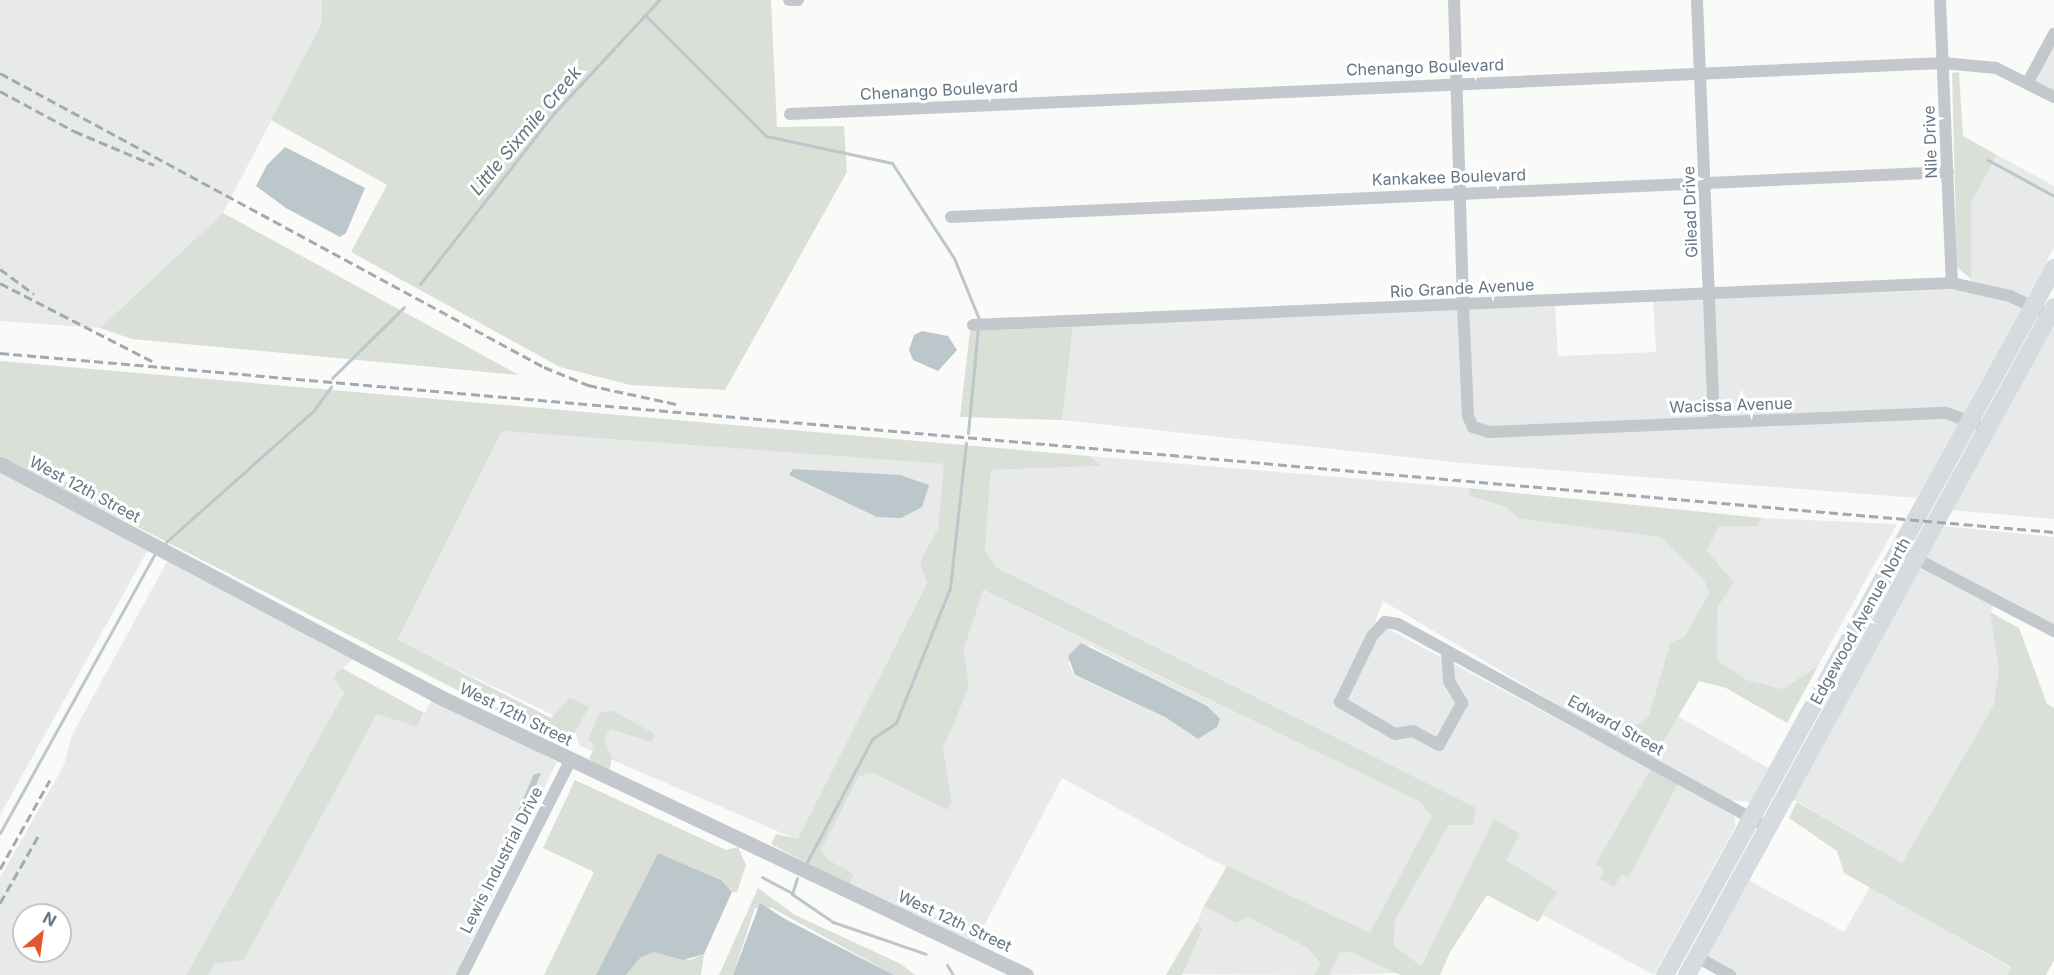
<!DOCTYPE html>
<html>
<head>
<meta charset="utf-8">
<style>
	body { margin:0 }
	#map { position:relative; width:2054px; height:975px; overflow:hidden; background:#fafaf8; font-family:Inter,sans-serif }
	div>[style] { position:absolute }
	.built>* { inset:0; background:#e8e9e9 }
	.green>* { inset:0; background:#dadfd7 }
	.water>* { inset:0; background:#bbc7cb }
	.stream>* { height:3px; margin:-1.5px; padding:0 1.5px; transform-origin:1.5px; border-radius:1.5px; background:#bbc7cb }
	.minor>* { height:12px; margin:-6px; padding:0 6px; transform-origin:6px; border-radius:6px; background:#c3c8cc }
	.tertiary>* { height:15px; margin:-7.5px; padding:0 7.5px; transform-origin:7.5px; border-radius:7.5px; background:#c3c8cc }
	.primary>* { height:18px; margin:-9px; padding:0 9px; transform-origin:9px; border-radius:9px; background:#d6dbdf }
	.rail>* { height:3px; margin-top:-1.5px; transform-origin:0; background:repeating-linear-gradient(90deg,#a2aab0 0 9px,transparent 0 13.5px) }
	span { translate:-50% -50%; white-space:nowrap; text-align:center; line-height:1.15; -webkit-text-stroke:6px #fff; paint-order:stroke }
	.street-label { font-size:16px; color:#657683 }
	.water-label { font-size:18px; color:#60757c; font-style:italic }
	.north { position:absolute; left:12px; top:903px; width:60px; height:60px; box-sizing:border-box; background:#fff; border:2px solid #c1c8cd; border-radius:50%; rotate:29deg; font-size:16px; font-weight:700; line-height:24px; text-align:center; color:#657683 }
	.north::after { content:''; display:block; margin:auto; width:21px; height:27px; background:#e4572e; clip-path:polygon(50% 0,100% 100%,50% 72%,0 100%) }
</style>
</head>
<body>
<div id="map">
	<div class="built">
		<div style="clip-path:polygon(0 0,322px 0,322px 23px,223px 213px,100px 328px,0 321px)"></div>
		<div style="clip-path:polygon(2054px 42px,2054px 103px,2029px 89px)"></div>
		<div style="clip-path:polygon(1997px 155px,2054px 186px,2054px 248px,1917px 498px,1462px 463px,1062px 420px,1073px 327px,1555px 306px,1558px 356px,1656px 352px,1653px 301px,1971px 289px,1971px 203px)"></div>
		<div style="clip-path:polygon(2054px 323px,2054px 519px,1951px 510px)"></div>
		<div style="clip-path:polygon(502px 431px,945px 464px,938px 528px,920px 562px,927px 583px,798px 840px,580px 746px,572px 724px,398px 641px)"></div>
		<div style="clip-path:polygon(1089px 456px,1468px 488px,1470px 496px,1506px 507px,1520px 519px,1660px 537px,1704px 580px,1709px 591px,1685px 637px,1670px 643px,1649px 715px,1637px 725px,1610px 720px,1599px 729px,1383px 601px,1375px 622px,1651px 769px,1595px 864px,1604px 869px,1600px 879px,1614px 887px,1622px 874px,1628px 877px,1678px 784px,1734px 816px,1736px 825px,1654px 975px,1543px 915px,1556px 892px,1506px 860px,1494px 820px,1420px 967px,1394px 946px,1395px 920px,1449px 825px,1472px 825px,997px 568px,985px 550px,991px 470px,1100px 466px)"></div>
		<div style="clip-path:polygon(0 469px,149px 548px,0 815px)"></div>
		<div style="clip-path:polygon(1762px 518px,1897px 524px,1818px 666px,1782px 689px,1747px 680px,1717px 660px,1718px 606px,1707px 551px,1719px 526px,1757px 527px)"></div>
		<div style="clip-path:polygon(1942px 526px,2054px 537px,2054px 625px,1998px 596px,1990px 612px,1999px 671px,1993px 706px,1902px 863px,1793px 799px)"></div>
		<div style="clip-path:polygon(evenodd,168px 560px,353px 659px,333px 677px,344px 693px,186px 975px,0 975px,0 878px,64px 765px,72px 735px,168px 560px,24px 915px,60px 915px,60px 951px,24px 951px,24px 915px)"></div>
		<div style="clip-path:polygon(evenodd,982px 590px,1420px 801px,1433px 816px,1370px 934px,1212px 860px,1062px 778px,975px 943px,849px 885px,854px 874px,827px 859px,821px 850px,859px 776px,871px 773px,947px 810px,952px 802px,943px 749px,969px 687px,964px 649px,982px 590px,1090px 645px,1141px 673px,1217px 727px,1198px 739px,1165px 717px,1075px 676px,1068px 663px,1090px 645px)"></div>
		<div style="clip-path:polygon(433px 698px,557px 762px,455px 975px,208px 975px,214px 964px,244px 960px,377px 714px,417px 727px)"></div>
		<div style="clip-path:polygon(1678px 716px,1768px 768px,1750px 802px,1729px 800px,1654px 758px)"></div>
		<div style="clip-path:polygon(1748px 880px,1844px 932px,1870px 887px,2011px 968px,2007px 975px,1722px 975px,1702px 964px)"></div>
		<div style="clip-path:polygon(1204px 906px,1236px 923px,1248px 917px,1309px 949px,1320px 963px,1314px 975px,1182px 974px,1203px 930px,1197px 922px)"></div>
		<div style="clip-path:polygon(1350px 952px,1402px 973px,1329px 975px,1340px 953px)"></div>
	</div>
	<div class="green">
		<div style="clip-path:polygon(322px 0,771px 0,777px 127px,844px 126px,847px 172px,725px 390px,630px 385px,560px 367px,351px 252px,387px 185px,271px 120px,322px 23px)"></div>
		<div style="clip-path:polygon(1959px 72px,1963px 136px,1997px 155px,1971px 203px,1971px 279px,1957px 267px,1952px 73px)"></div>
		<div style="clip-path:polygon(223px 213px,519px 375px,132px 339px,100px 328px)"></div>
		<div style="clip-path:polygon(1073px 327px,1062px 420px,960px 417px,970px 331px)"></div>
		<div style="clip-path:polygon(0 361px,1089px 456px,1101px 466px,991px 470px,985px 550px,997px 568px,1476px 808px,1473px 825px,1449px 825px,1395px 920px,1394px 946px,1421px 966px,1494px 819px,1520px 834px,1506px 860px,1557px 892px,1538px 922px,1487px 895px,1450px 952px,1440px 975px,1401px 975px,1350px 952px,1340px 953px,1329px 975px,1314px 975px,1320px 963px,1309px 949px,1248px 917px,1236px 923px,1204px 906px,1227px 866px,1370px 933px,1432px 816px,1419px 801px,983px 590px,964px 649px,969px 687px,943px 749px,952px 802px,947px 810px,872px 773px,859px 776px,821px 850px,827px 859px,854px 874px,849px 885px,771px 844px,776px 834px,798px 839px,927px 583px,920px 562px,938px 528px,944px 464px,502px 431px,398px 640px,551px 718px,570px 698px,589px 707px,567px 746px,0 457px)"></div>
		<div style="clip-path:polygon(1468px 488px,1762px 518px,1757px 527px,1719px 526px,1707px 551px,1734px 583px,1718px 606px,1717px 660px,1747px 680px,1782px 689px,1818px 666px,1787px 723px,1726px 688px,1699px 681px,1654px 758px,1599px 729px,1610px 720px,1637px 725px,1649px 715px,1670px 643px,1685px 636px,1709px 592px,1704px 580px,1660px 537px,1520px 519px,1506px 507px,1470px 496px)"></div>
		<div style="clip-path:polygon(1990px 612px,2019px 628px,2047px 704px,2054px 708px,2054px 960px,2046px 975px,2007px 975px,2011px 967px,1844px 873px,1837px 851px,1789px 818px,1797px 802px,1902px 863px,1993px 706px,1999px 671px)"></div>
		<div style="clip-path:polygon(342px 668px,424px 713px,417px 727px,377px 714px,244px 960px,214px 964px,208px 975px,186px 975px,344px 693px,333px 677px)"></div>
		<div style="clip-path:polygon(613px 711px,655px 734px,652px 742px,610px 729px,604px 739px,612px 758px,609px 772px,589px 759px,595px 746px,588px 740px,600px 712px)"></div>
		<div style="clip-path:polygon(1651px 769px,1678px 784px,1628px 878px,1622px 874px,1614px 887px,1600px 879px,1604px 869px,1595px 864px)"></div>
		<div style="clip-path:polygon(575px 780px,726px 850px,738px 847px,746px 865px,737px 892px,732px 892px,721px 880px,658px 853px,596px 975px,544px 975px,594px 872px,543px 848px)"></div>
		<div style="clip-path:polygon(758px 888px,795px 915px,901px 964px,915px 975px,894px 975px,772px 908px,755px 908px,733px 975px,719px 975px)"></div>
		<div style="clip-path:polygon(1197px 922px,1203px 929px,1182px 975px,1166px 975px)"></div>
		<div style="clip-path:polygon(654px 952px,690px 960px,704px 954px,701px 975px,626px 975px,641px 957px)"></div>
	</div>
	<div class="water">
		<div style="clip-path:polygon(285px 147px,365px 188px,346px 233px,340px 237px,286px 208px,256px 186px,267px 165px)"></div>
		<div style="clip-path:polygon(922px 331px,948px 336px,957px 350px,938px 371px,913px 360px,909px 350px,914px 335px)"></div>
		<div style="clip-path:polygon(793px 469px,900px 475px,929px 485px,922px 507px,901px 518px,877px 517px,789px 475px)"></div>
		<div style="clip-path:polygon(1081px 643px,1207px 706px,1220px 719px,1217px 727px,1198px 739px,1165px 717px,1075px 675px,1068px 656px)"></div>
		<div style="clip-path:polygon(541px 773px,528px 805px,518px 811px,534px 774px)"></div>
		<div style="clip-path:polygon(658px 853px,721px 880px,732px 892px,704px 954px,683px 960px,654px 952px,641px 957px,626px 975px,596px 975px)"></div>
		<div style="clip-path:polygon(760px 903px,785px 919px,894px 975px,733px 975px)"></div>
	</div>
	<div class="stream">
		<div style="left:645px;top:15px;width:171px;rotate:45deg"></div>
		<div style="left:766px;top:136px;width:129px;rotate:12.1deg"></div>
		<div style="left:892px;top:163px;width:113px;rotate:56.9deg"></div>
		<div style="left:954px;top:258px;width:66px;rotate:67.7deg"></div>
		<div style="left:1988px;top:160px;width:75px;rotate:28.6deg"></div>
		<div style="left:420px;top:284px;width:219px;rotate:-51.9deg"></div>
		<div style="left:555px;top:112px;width:153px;rotate:-47.1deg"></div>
		<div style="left:332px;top:378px;width:101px;rotate:-44.6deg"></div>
		<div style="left:968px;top:433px;width:105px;rotate:-84.6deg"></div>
		<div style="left:166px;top:542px;width:198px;rotate:-41.7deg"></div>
		<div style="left:314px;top:410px;width:29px;rotate:-54deg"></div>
		<div style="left:0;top:833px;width:318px;rotate:-61deg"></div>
		<div style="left:807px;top:862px;width:139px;rotate:-62.1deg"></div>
		<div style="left:872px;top:739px;width:29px;rotate:-34deg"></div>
		<div style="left:896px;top:723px;width:145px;rotate:-68.2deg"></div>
		<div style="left:950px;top:588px;width:146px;rotate:-83.7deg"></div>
		<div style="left:762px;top:877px;width:34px;rotate:28deg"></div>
		<div style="left:797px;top:878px;width:17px;rotate:107deg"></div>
		<div style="left:792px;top:894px;width:50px;rotate:34.3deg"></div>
		<div style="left:833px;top:922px;width:98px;rotate:19deg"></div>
		<div style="left:947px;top:965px;width:12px;rotate:59deg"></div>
	</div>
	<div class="minor">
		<div style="left:789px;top:0;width:9px"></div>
		<div style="left:1454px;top:0;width:305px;rotate:88.3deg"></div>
		<div style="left:1463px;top:305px;width:111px;rotate:87.4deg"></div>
		<div style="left:1468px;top:416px;width:12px;rotate:66deg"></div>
		<div style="left:1473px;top:427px;width:17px;rotate:17deg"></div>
		<div style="left:1489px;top:432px;width:457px;rotate:-2.4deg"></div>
		<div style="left:1946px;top:413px;width:32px;rotate:20deg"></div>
		<div style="left:1697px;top:0;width:422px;rotate:87.7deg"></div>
		<div style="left:1940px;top:0;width:283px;rotate:87.6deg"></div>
		<div style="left:2028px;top:82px;width:55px;rotate:-61.6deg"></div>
		<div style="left:790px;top:114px;width:1154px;rotate:-2.53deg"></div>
		<div style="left:1943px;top:63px;width:53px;rotate:5.4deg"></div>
		<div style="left:1996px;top:68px;width:65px;rotate:26.6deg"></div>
		<div style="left:951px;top:217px;width:998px;rotate:-2.58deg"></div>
		<div style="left:973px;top:325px;width:980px;rotate:-2.46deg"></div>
		<div style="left:1952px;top:283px;width:59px;rotate:12.6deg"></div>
		<div style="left:2010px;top:296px;width:44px;rotate:25.4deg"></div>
		<div style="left:1909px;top:555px;width:164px;rotate:27.7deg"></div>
		<div style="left:1447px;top:652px;width:29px;rotate:86deg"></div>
		<div style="left:1449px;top:681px;width:26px;rotate:59deg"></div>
		<div style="left:1462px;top:703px;width:48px;rotate:118.7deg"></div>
		<div style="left:1439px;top:745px;width:30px;rotate:-152deg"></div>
		<div style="left:1413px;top:731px;width:18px;rotate:171deg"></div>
		<div style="left:1395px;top:734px;width:64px;rotate:-149.8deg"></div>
		<div style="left:1340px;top:702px;width:73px;rotate:-64.1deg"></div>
		<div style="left:1372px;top:636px;width:19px;rotate:-47deg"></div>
		<div style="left:1385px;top:622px;width:13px;rotate:9deg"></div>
		<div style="left:1398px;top:624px;width:422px;rotate:28.8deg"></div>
		<div style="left:1697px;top:957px;width:38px;rotate:29deg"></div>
		<div style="left:462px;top:975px;width:240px;rotate:-63.2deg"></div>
	</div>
	<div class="tertiary">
		<div style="left:0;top:464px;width:502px;rotate:27.89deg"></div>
		<div style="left:444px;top:699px;width:644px;rotate:25.37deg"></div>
	</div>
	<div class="primary">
		<div style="left:1665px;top:975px;width:807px;rotate:-61.18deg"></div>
		<div style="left:1687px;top:975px;width:762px;rotate:-61.22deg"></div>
	</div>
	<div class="rail">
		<div style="left:0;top:73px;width:618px;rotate:28.39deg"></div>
		<div style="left:544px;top:367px;width:48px;rotate:22.2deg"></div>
		<div style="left:588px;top:385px;width:90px;rotate:12.2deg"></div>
		<div style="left:0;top:91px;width:84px;rotate:28.4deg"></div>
		<div style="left:74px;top:131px;width:87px;rotate:23deg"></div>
		<div style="left:0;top:269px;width:42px;rotate:36.3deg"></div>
		<div style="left:0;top:283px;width:171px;rotate:27.2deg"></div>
		<div style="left:0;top:353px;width:2062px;rotate:4.98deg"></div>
		<div style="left:0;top:869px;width:102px;rotate:-60.7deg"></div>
		<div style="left:0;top:903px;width:81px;rotate:-60.3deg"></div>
	</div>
	<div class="street-label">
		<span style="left:1425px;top:67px;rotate:-2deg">Chenango Boulevard</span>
		<span style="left:939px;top:90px;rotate:-3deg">Chenango Boulevard</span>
		<span style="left:1930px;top:142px;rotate:-92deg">Nile Drive</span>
		<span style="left:1449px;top:177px;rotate:-2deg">Kankakee Boulevard</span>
		<span style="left:1690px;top:212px;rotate:-92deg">Gilead Drive</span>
		<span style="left:1462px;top:288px;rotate:-3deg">Rio Grande Avenue</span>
		<span style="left:1731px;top:405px;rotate:-2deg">Wacissa Avenue</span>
		<span style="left:85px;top:489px;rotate:28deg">West 12th Street</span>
		<span style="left:1860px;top:621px;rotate:-61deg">Edgewood Avenue North</span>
		<span style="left:516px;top:714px;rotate:26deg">West 12th Street</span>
		<span style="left:1616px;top:725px;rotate:29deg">Edward Street</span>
		<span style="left:501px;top:860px;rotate:-63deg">Lewis Industrial Drive</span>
		<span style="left:955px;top:921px;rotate:25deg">West 12th Street</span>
	</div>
	<div class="water-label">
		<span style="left:526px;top:131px;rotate:-50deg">Little Sixmile Creek</span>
	</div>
	<div class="north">N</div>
</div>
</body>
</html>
